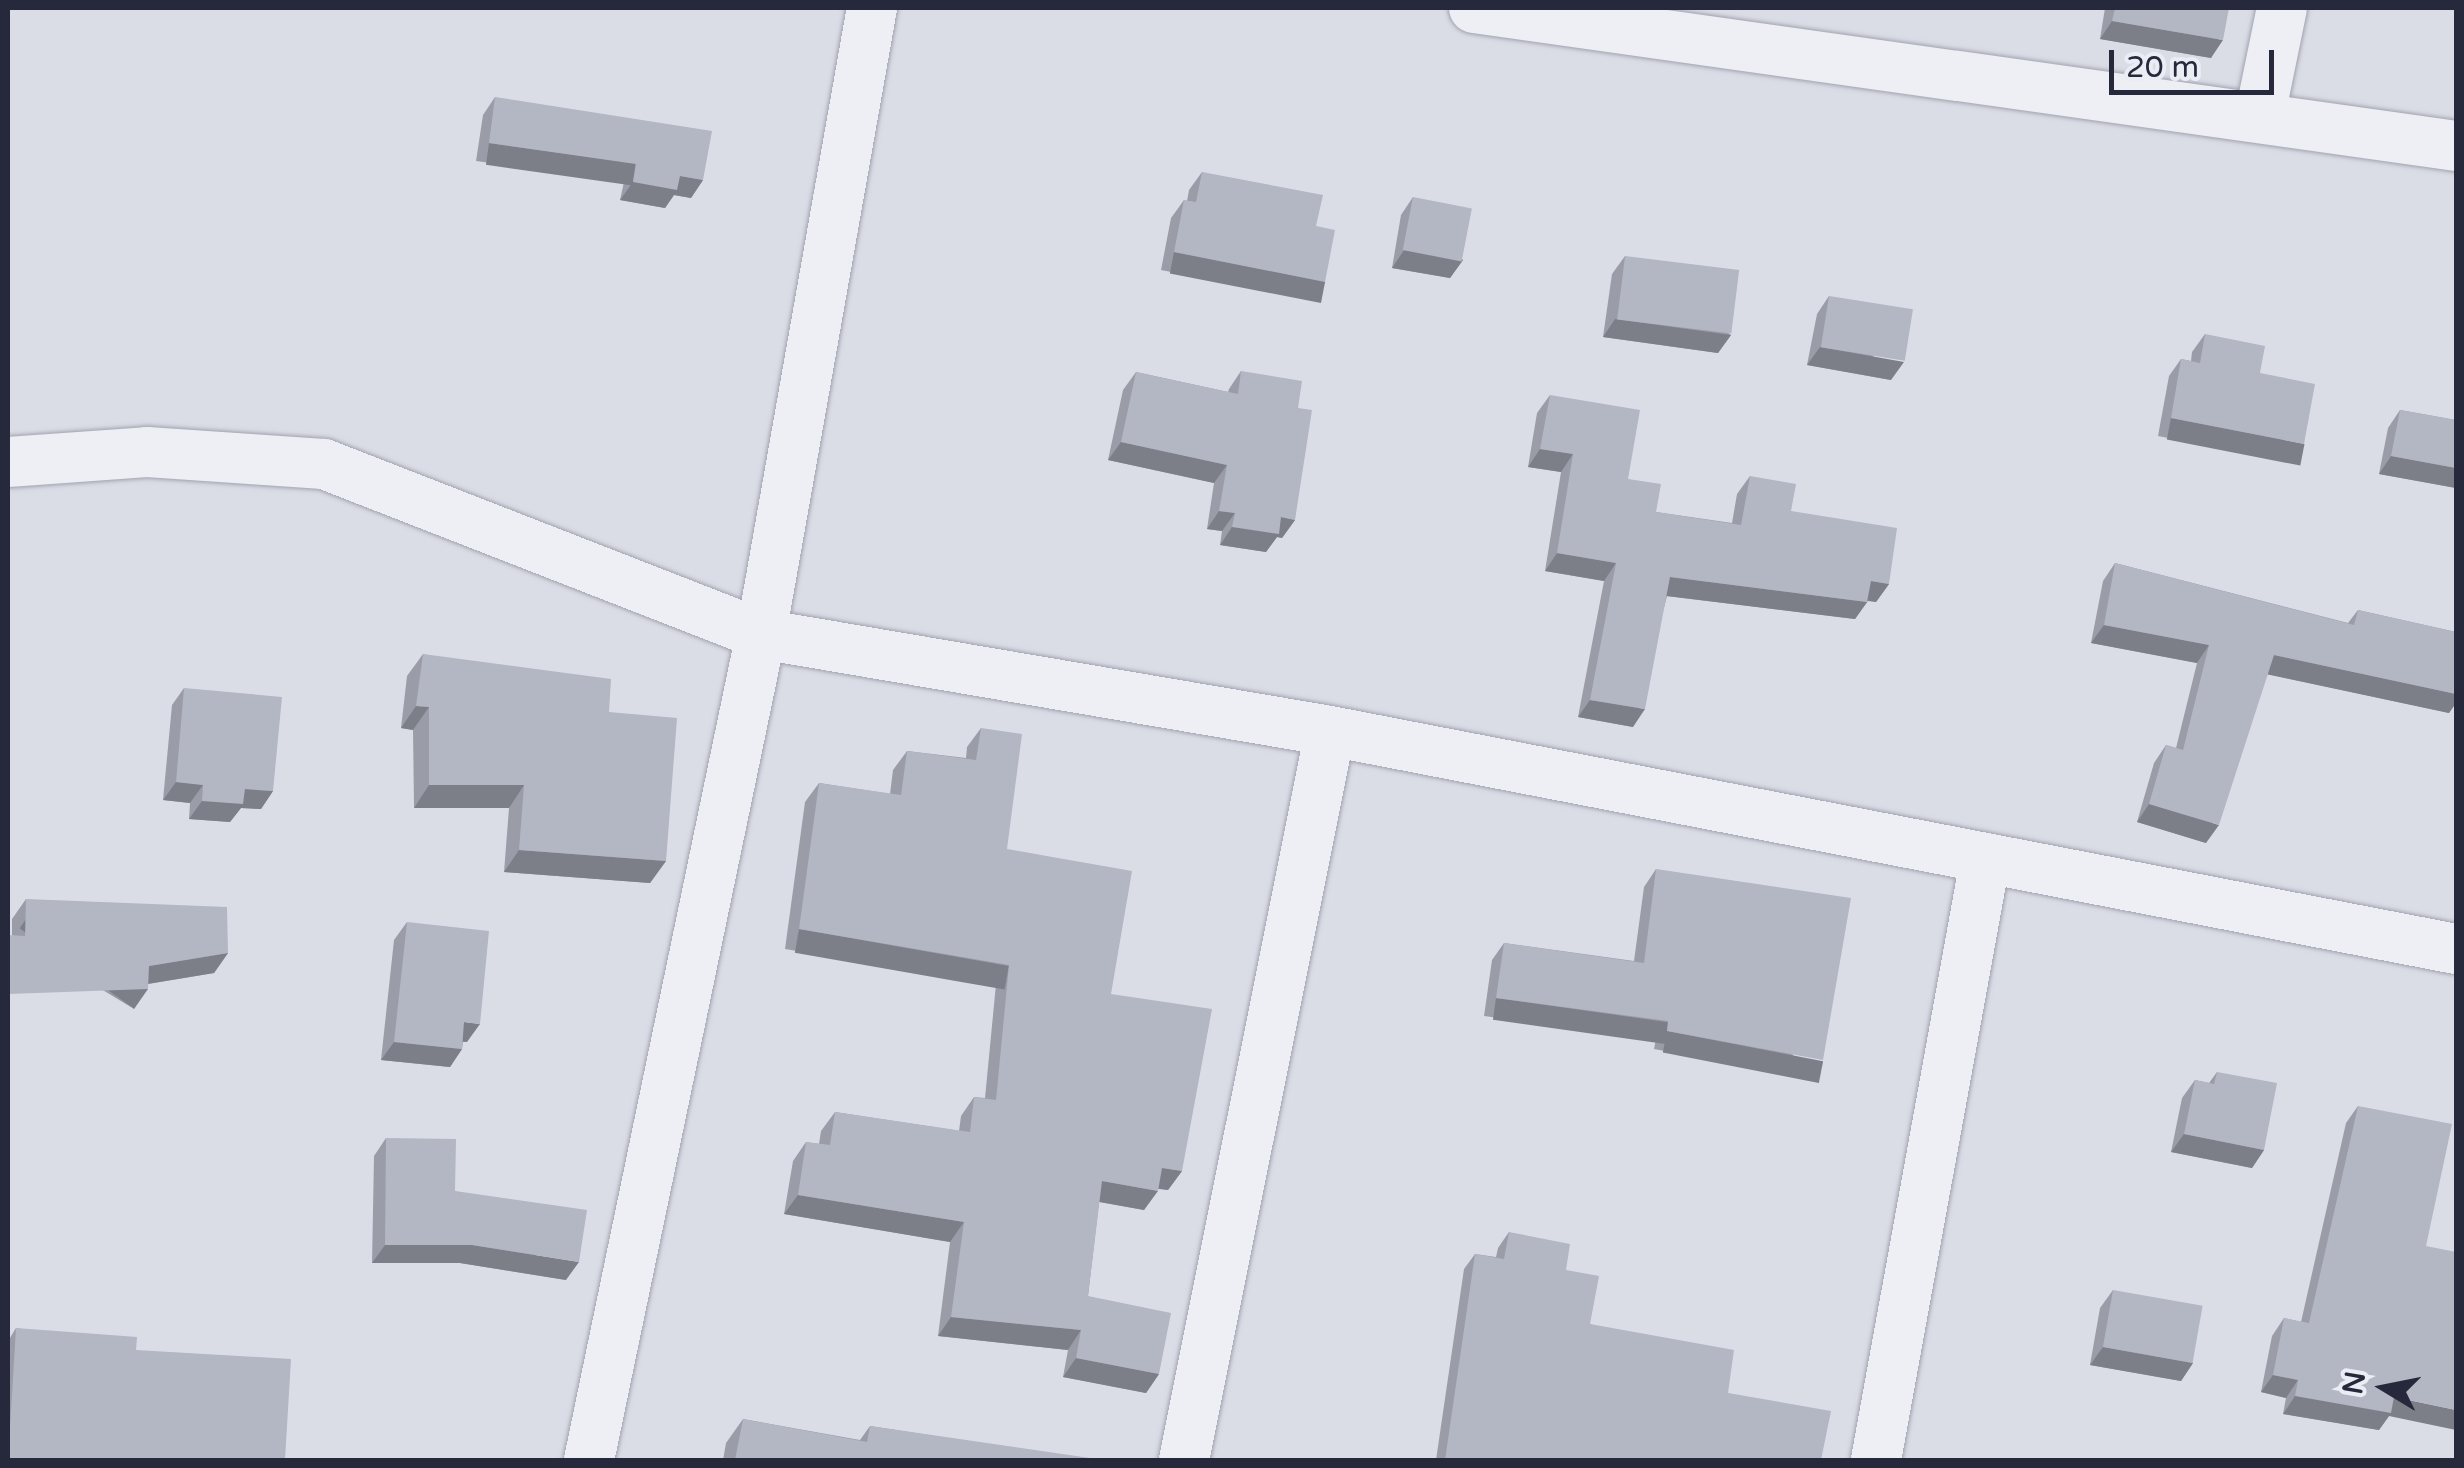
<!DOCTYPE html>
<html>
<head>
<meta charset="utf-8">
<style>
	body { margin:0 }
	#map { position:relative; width:2464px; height:1468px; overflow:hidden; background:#dbdde6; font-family:"Varela Round",sans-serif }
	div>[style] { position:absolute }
	.roads { filter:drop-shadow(0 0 2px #a1a3b0) drop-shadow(0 0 2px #a1a3b0) }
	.street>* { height:50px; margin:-25px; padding:0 25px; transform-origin:25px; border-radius:25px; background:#eeeff4 }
	.wall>* { inset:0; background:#9a9da8 }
	.shaded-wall>* { inset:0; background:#7d7f88; transform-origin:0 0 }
	.building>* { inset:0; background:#b3b6c3; transform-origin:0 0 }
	span { translate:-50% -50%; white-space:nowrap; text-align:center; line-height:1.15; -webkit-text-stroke:8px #ebedf4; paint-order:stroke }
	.frame { position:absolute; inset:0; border:10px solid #26293c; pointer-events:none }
	.north { position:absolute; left:2334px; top:1338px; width:100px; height:100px; -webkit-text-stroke:8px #ebedf4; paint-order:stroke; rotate:280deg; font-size:28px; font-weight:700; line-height:40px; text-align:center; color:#26293c }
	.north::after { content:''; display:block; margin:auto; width:35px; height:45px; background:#26293c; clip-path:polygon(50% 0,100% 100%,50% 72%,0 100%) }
	.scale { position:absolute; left:2109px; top:50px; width:165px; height:45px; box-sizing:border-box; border:5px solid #26293c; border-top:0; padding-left:12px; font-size:30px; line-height:35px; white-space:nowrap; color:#26293c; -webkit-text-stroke:8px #ebedf4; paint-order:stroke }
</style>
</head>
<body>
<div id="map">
	<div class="roads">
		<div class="street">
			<div style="left:1474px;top:8px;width:992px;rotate:8deg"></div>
			<div style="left:2260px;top:115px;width:109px;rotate:-78.4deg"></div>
			<div style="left:8px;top:462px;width:139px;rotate:-4.1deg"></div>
			<div style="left:147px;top:452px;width:177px;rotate:3.9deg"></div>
			<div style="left:324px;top:464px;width:469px;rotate:21.3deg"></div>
			<div style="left:761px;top:634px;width:577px;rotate:9.67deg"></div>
			<div style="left:1330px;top:731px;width:1147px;rotate:10.96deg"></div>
			<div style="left:589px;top:1460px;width:844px;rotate:-78.24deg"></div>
			<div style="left:761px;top:634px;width:636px;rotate:-79.95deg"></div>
			<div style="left:1184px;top:1460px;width:743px;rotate:-78.67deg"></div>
			<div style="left:1876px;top:1460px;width:609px;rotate:-79.69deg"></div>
		</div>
	</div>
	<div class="wall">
		<div style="clip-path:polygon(2105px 8px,2229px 8px,2211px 58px,2100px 39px)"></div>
		<div style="clip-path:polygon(495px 97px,703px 180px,691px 198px,674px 195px,665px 208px,620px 200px,624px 182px,476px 161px,483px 115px)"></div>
		<div style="clip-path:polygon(1202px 172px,1316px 226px,1325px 282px,1312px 300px,1161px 270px,1171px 218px,1184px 200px,1187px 201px,1189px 190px)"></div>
		<div style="clip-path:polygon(1413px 197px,1463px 260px,1450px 278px,1392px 268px,1401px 215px)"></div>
		<div style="clip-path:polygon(1625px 256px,1731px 335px,1718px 353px,1603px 337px,1612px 274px)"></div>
		<div style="clip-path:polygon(1829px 296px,1891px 380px,1807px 365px,1817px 314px)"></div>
		<div style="clip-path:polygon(2205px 334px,2260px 373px,2291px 462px,2158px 436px,2169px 376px,2181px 359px,2191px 361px,2192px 352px)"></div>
		<div style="clip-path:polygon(1241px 371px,1298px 408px,1295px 520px,1282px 538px,1277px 537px,1266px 552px,1220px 545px,1222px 531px,1207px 529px,1214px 483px,1108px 460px,1123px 390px,1136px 372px,1228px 392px,1229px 389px)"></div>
		<div style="clip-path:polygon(1550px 395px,1628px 479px,1656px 512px,1732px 523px,1737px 494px,1750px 476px,1791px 511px,1889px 584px,1876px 602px,1868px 601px,1855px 619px,1667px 596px,1633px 727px,1578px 717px,1604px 581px,1545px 571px,1561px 472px,1528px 467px,1537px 413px)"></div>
		<div style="clip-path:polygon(2400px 410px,2456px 420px,2456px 488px,2379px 474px,2388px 428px)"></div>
		<div style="clip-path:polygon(2115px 563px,2348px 623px,2358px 610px,2456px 632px,2456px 703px,2449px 713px,2267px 674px,2206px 843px,2137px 822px,2154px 763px,2166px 745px,2176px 748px,2197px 663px,2091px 643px,2103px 581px)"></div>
		<div style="clip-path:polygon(423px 654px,609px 712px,666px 861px,650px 883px,504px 872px,509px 808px,414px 808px,413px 730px,401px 728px,407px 676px)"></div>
		<div style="clip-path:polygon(184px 688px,273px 791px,261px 809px,241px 808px,230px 822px,189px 819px,190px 803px,163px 800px,172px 705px)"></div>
		<div style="clip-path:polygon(981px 728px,1007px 849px,1111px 994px,1182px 1171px,1168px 1190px,1158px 1189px,1144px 1210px,1099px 1202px,1088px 1296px,1159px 1374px,1146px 1393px,1063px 1377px,1068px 1350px,938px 1336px,950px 1242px,784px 1214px,793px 1161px,806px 1142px,819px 1144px,821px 1131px,835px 1112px,959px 1131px,961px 1116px,974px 1097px,985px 1098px,996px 984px,785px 949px,805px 802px,819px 783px,890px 794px,893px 770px,907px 751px,966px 758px,967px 747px)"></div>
		<div style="clip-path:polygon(1656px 869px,1810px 1078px,1654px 1049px,1656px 1039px,1484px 1016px,1492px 960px,1504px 943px,1634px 961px,1644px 887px)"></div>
		<div style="clip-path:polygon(26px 899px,228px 953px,214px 973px,148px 984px,134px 1009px,12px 935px,12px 919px)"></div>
		<div style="clip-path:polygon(407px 922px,467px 1042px,463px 1042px,462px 1049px,450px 1067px,381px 1060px,394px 940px)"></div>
		<div style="clip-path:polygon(2217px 1072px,2264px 1150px,2252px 1168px,2171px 1152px,2182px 1098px,2195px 1080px,2209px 1083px)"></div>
		<div style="clip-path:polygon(2358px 1106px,2389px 1416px,2379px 1430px,2283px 1414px,2286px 1398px,2261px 1392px,2272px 1336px,2284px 1318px,2301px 1322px,2346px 1123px)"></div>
		<div style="clip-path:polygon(386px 1138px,455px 1191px,566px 1280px,460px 1263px,372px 1263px,374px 1156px)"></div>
		<div style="clip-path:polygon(1509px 1232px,1566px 1270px,1590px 1324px,1728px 1393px,1821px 1460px,1436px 1460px,1464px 1269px,1475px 1254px,1496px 1257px,1498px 1248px)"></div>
		<div style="clip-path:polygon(2113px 1290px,2193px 1363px,2181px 1381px,2090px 1365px,2100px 1308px)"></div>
		<div style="clip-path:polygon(16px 1328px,136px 1350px,8px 1460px,8px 1341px)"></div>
		<div style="clip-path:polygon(743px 1419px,860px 1440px,870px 1426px,1090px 1460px,723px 1460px,726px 1443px)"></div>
	</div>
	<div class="shaded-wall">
		<div style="clip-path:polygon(2112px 21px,2223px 40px,2211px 58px,2100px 39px)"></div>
		<div style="left:489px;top:143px;width:148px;height:22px;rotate:8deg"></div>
		<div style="clip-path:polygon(680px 176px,703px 180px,691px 198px,674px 195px,665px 208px,620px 200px,633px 182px)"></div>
		<div style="clip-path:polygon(1404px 250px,1463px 260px,1450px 278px,1392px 268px)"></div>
		<div style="left:1174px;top:252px;width:154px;height:22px;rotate:11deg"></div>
		<div style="clip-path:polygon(1615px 319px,1731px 335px,1718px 353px,1603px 337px)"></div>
		<div style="clip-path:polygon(1820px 347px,1904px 362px,1891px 380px,1807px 365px)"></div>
		<div style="left:2171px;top:418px;width:136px;height:22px;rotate:11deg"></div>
		<div style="clip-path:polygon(1121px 442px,1227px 465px,1214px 483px,1108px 460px)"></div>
		<div style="clip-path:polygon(1540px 449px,1573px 454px,1561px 472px,1528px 467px)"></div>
		<div style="clip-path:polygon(2391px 456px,2456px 468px,2456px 488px,2379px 474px)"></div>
		<div style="clip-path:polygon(1219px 511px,1235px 513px,1222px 531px,1207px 529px)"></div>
		<div style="clip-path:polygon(1281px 517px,1295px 520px,1282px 538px,1277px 537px,1266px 552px,1220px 545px,1232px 527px)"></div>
		<div style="clip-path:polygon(1557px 553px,1616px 563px,1604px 581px,1545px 571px)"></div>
		<div style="clip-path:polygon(1670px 577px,1867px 602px,1855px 619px,1658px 595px)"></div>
		<div style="clip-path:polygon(1871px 581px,1889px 584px,1876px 602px,1858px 599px)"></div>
		<div style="clip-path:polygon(2104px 625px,2209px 645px,2197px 663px,2091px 643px)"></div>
		<div style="clip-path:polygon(2274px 655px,2456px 694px,2456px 703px,2449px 713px,2261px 673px)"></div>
		<div style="clip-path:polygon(1590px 700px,1645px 709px,1633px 727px,1578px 717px)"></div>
		<div style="clip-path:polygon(416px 706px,429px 707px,413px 730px,401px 728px)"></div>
		<div style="clip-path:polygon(176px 782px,203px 785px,190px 803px,163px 800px)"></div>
		<div style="clip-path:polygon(429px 785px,524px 785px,509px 808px,414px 808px)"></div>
		<div style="clip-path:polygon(245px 789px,273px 791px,261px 809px,241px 808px,230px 822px,189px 819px,202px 801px)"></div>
		<div style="clip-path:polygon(2149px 804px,2219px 825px,2206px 843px,2137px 822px)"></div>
		<div style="clip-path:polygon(519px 850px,666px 861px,650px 883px,504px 872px)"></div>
		<div style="left:799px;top:929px;width:213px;height:24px;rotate:10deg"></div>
		<div style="clip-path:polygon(228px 953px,214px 973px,135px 986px,149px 966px)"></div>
		<div style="left:148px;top:989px;width:24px;height:140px;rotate:125deg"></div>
		<div style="left:1496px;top:998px;width:174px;height:22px;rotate:8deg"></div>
		<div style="clip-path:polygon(464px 1022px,480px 1024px,467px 1042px,452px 1040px)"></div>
		<div style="left:1667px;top:1031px;width:159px;height:22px;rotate:11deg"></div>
		<div style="clip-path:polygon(394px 1042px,462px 1049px,450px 1067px,381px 1060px)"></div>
		<div style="clip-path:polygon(2184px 1134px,2264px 1150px,2252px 1168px,2171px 1152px)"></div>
		<div style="clip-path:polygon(1162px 1168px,1182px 1171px,1168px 1190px,1148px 1187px)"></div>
		<div style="clip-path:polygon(1102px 1181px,1158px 1191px,1144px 1210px,1089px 1200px)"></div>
		<div style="clip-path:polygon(798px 1195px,964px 1222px,950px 1242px,784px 1214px)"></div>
		<div style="clip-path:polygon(385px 1245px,472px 1245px,579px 1262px,566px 1280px,460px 1263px,372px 1263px)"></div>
		<div style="clip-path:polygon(951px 1317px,1081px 1330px,1068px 1350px,938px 1336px)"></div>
		<div style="clip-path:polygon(2103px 1347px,2193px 1363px,2181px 1381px,2090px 1365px)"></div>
		<div style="clip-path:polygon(1076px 1358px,1159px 1374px,1146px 1393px,1063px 1377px)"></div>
		<div style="clip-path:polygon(2273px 1375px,2298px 1380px,2286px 1398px,2261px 1392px)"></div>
		<div style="clip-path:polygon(2295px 1396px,2394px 1397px,2456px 1410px,2456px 1430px,2389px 1416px,2379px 1430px,2283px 1414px)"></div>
	</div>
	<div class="building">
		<div style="clip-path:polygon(2115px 8px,2229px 8px,2223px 40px,2112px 21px)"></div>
		<div style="clip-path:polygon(495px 97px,712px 131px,703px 180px,680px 176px,677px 190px,633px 182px,636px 164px,489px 143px)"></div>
		<div style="clip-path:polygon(1202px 172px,1323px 195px,1316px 226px,1335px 230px,1325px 282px,1174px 252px,1184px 200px,1196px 202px)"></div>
		<div style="left:1413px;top:197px;width:60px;height:54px;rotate:11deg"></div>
		<div style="left:1625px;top:256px;width:115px;height:64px;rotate:7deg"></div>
		<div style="left:1829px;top:296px;width:85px;height:52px;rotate:9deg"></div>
		<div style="clip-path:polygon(2205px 334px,2265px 346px,2260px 373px,2315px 384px,2304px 444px,2171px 418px,2181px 359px,2200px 363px)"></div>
		<div style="clip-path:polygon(1241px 371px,1302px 381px,1298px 408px,1312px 410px,1295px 520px,1281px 517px,1279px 534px,1232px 527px,1235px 513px,1219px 511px,1227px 465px,1121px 442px,1136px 372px,1238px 394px)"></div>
		<div style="clip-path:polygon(1550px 395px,1640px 410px,1628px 479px,1661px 484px,1656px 512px,1741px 525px,1750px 476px,1796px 484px,1791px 511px,1897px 528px,1889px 584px,1871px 581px,1867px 602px,1670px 577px,1645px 709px,1590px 700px,1616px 563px,1557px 553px,1573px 454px,1540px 449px)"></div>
		<div style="clip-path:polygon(2400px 410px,2456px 420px,2456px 468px,2391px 456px)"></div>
		<div style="clip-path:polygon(2115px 563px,2354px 625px,2358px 610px,2456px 632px,2456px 694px,2274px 655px,2219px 825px,2149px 804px,2166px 745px,2183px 750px,2209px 645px,2104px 625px)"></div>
		<div style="clip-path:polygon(423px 654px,611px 679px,609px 712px,677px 718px,666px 861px,519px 850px,524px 785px,429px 785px,429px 707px,416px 706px)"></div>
		<div style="clip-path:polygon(184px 688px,282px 697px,273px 791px,245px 789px,243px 804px,202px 801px,203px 785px,176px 782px)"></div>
		<div style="clip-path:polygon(981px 728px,1022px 734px,1007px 849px,1132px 871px,1111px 994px,1212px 1009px,1182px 1171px,1162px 1168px,1158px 1191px,1102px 1181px,1088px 1296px,1171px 1313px,1159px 1374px,1076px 1358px,1081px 1330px,951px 1317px,964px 1222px,798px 1195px,806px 1142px,830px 1145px,835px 1112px,970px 1132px,974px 1097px,996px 1100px,1009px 965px,799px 929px,819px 783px,901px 795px,907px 751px,976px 760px)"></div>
		<div style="clip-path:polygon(1656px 869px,1851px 898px,1823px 1060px,1667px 1031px,1668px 1021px,1496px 998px,1504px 943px,1644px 963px)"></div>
		<div style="clip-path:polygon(26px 899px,227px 907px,228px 953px,149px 966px,148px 989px,8px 994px,8px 935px,25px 936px)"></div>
		<div style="clip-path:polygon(407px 922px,489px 931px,480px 1024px,464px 1022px,462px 1049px,394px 1042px)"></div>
		<div style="clip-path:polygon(2217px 1072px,2277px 1083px,2264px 1150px,2184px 1134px,2195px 1080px,2214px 1084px)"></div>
		<div style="clip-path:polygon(2358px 1106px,2452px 1124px,2426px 1246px,2456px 1252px,2456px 1410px,2394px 1397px,2391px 1413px,2295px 1396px,2298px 1380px,2273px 1375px,2284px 1318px,2309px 1323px)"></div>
		<div style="clip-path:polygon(386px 1138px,456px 1139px,455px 1191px,587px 1210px,579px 1262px,472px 1245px,385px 1245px)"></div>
		<div style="clip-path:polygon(1509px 1232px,1570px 1244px,1566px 1270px,1599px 1276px,1590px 1324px,1734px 1350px,1728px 1393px,1831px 1411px,1821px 1460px,1445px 1460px,1475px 1254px,1504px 1259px)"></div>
		<div style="left:2113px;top:1290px;width:91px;height:58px;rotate:10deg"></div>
		<div style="clip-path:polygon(16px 1328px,137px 1337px,136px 1350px,291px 1359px,285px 1460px,8px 1460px)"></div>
		<div style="clip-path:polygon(743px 1419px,867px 1442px,870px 1426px,1090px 1458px,1090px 1460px,735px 1460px)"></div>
	</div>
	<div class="frame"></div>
	<div class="north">N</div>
	<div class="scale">20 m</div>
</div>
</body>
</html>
